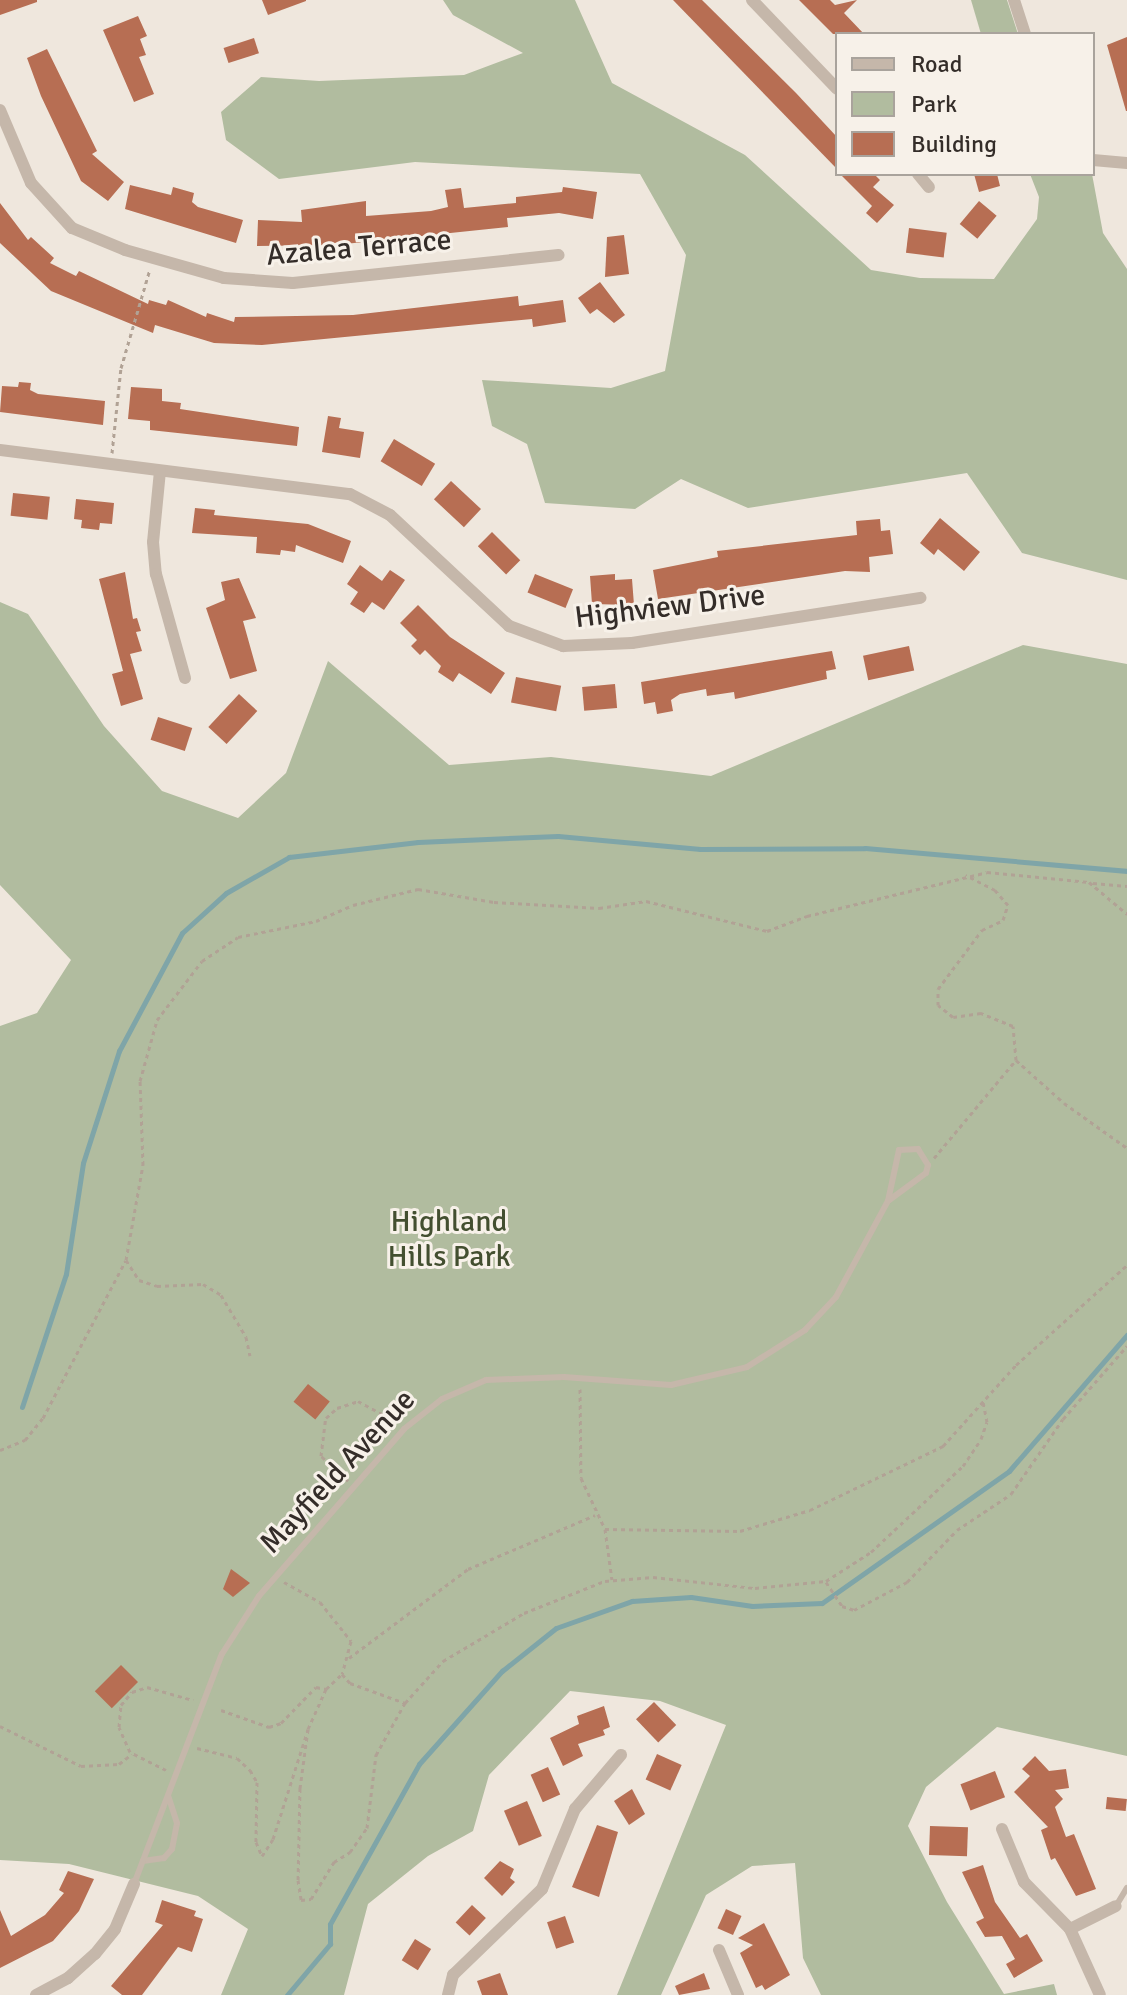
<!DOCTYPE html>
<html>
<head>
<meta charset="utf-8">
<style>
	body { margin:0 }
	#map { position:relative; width:1127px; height:1995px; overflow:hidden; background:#efe7dd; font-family:Signika,sans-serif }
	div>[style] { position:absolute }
	.green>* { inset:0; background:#b1bc9f }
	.stream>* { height:5px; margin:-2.5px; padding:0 2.5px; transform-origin:2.5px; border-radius:2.5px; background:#7fa5a8 }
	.building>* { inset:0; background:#b76e53; transform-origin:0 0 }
	.path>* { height:3px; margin-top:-1.5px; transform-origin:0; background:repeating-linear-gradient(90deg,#b1a295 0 4px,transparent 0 8px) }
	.lane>* { height:6px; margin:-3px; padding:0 3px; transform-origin:3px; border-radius:3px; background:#c5b7aa }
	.street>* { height:12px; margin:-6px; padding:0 6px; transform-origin:6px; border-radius:6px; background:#c5b7aa }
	span { translate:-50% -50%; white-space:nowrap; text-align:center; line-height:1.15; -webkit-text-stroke:6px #f7f1e9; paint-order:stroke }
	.street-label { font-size:30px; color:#342d29 }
	.park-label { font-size:30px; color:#434f30 }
	.legend { position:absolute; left:835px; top:32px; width:260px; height:144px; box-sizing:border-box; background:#f7f1e9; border:2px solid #a9a39c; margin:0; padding:10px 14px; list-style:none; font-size:24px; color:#342d29 }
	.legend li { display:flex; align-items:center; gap:16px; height:40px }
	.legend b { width:40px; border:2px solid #a9a39c }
</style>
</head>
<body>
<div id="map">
	<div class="green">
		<div style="clip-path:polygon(443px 0,575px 0,612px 83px,745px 155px,871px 270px,920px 278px,994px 279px,1037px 219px,1039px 197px,1030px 174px,1092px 174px,1103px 233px,1127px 269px,1127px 580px,1022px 553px,967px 473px,748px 508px,681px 479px,635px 509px,545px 503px,527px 444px,492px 426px,482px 380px,611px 388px,665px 371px,686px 255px,640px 174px,415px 162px,279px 179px,226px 140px,221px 112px,261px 77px,319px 81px,464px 75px,523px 53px,453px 15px)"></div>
		<div style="clip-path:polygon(971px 0,1007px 0,1018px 34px,981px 34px)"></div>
		<div style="clip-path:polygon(0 602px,28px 614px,104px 726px,162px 791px,238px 818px,286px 773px,328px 661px,449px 765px,551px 757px,711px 776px,1023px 645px,1127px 664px,1127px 1756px,997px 1727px,926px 1787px,908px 1826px,947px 1902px,1004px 1994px,1054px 1984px,1057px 1995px,821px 1995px,803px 1958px,795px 1863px,752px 1866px,706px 1895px,661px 1995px,617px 1995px,726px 1725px,660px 1701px,570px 1691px,489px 1775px,473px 1831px,428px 1856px,368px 1904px,344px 1995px,221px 1995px,248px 1929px,198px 1896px,69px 1864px,0 1860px,0 1026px,37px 1013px,71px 960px,0 885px)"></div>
	</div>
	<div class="stream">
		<div style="left:22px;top:1407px;width:140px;rotate:-71.7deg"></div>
		<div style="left:66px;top:1274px;width:112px;rotate:-81.3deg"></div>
		<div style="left:83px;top:1163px;width:118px;rotate:-72.2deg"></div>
		<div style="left:119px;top:1051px;width:134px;rotate:-61.9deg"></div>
		<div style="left:182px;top:933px;width:59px;rotate:-42.3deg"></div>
		<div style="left:226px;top:893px;width:73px;rotate:-29.7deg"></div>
		<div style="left:289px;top:857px;width:130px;rotate:-6.6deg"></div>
		<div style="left:418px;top:842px;width:140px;rotate:-2.5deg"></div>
		<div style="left:558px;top:836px;width:143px;rotate:5.2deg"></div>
		<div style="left:700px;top:849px;width:165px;rotate:-0.3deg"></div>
		<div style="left:865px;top:848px;width:263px;rotate:5deg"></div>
		<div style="left:287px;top:1995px;width:67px;rotate:-49.9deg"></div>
		<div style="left:330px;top:1944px;width:20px;rotate:-90deg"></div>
		<div style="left:330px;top:1924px;width:183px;rotate:-60.9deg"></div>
		<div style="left:419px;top:1764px;width:125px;rotate:-48.3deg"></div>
		<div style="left:502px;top:1671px;width:69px;rotate:-38.5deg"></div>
		<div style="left:556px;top:1628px;width:81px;rotate:-19.6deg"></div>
		<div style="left:632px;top:1601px;width:59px;rotate:-3.9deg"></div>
		<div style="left:691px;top:1597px;width:62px;rotate:8.4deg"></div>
		<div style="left:752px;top:1606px;width:70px;rotate:-2.5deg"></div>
		<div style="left:822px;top:1603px;width:229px;rotate:-35.2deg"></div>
		<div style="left:1009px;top:1471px;width:180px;rotate:-49.1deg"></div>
	</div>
	<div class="building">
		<div style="clip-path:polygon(0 0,37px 0,37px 2px,0 15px)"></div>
		<div style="clip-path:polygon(262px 0,306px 0,306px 1px,268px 15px)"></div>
		<div style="clip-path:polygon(673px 0,702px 0,796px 93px,837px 137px,837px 169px)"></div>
		<div style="clip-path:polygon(799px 0,830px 0,835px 5px,857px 0,844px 13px,864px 34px,833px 34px)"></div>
		<div style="clip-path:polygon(138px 16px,147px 36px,140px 39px,146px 55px,139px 57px,154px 94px,134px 102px,103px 30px)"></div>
		<div style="clip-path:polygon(1127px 37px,1127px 111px,1126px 111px,1107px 45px)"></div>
		<div style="left:254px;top:38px;width:16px;height:32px;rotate:72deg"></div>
		<div style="clip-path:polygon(47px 49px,97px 151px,92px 154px,124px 182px,108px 201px,81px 181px,41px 96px,27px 58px)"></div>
		<div style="clip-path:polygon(840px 174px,874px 174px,880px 180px,873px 187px,894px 205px,877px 223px,866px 213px,872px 206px)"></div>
		<div style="clip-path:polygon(974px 174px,997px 174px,1000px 186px,979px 192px)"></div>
		<div style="clip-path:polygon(130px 185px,171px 195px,173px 187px,194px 193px,192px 202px,198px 207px,243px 220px,236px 243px,125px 209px)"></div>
		<div style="clip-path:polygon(563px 187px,597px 192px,593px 219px,559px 213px,507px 218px,508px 227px,335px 245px,257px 246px,258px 220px,302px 222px,301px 210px,366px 201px,366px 216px,431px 211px,448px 207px,445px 190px,461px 188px,464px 208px,516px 203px,516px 197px,562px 192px)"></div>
		<div style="left:979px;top:201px;width:23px;height:30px;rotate:40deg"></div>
		<div style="clip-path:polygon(0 203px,28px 240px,31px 237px,54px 258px,50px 263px,76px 276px,79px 271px,148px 304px,149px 300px,166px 305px,168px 300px,206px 317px,207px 313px,234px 322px,235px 317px,353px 315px,518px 296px,519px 306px,563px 300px,566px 322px,533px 327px,532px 319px,262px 345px,214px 343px,155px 325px,153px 333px,51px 291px,0 243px)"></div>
		<div style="left:909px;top:228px;width:38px;height:25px;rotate:7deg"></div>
		<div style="clip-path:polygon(624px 235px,629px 274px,605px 277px,607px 237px)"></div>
		<div style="clip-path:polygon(600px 282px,625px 315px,614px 323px,597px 309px,590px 314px,578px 298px)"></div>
		<div style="clip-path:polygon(19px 382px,31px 383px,30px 390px,38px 394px,105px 401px,103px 425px,0 412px,2px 386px,18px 387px)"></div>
		<div style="clip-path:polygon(131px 387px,162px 389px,162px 401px,181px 403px,180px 409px,299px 427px,297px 446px,150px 430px,150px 421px,128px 419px)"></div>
		<div style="clip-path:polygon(328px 416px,341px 418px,339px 428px,364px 432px,360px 458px,322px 452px)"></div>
		<div style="left:394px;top:439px;width:48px;height:26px;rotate:31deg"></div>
		<div style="left:451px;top:481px;width:41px;height:25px;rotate:43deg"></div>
		<div style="left:13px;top:493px;width:37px;height:23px;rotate:6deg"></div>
		<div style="clip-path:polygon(76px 499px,114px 503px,112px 524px,100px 523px,99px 530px,81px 528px,82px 520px,74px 519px)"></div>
		<div style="clip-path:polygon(195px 508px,215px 510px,214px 515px,308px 524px,351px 541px,343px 563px,296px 545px,295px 552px,281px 550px,280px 555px,256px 553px,257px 537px,192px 533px)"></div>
		<div style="clip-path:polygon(940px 518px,980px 552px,964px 571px,938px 549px,934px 555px,920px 543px)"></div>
		<div style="clip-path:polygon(880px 519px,881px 531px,890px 530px,893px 554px,869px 557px,870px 572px,845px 571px,658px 599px,653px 570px,718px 557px,717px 551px,857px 535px,856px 521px)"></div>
		<div style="left:492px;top:532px;width:40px;height:20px;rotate:45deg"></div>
		<div style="clip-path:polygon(360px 565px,382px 581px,390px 570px,405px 580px,384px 610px,372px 602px,364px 613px,350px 604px,358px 592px,347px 584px)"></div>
		<div style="clip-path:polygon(125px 572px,133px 619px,137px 618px,141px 631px,136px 632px,142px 651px,130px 654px,143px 699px,121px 706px,112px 674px,123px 671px,99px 579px)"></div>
		<div style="left:535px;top:574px;width:41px;height:20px;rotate:22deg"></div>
		<div style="clip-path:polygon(615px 574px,615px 580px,632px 579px,634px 605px,592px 604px,590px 576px)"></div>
		<div style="clip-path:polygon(239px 578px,256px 618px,243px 621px,257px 671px,230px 679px,206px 608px,225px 600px,221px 582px)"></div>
		<div style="clip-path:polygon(418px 605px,450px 637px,505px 673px,491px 694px,459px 673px,453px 682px,438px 672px,441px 666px,425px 650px,420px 655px,411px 646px,417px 640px,400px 623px)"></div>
		<div style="left:909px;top:646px;width:25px;height:47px;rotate:78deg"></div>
		<div style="clip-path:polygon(832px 651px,836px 669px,826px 671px,827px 679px,735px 699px,734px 692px,707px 696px,706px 689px,680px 694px,671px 700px,673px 711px,657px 714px,655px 702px,644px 704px,641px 682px)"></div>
		<div style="left:516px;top:677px;width:46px;height:26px;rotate:11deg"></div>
		<div style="left:615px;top:684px;width:24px;height:33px;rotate:85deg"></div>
		<div style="left:239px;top:694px;width:25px;height:45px;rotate:43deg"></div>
		<div style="left:158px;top:717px;width:36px;height:24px;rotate:18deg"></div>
		<div style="left:308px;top:1384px;width:28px;height:23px;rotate:39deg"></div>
		<div style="clip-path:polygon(231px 1569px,250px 1583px,233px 1597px,223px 1589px)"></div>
		<div style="left:121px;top:1665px;width:24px;height:37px;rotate:45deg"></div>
		<div style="left:654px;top:1702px;width:32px;height:25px;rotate:46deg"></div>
		<div style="clip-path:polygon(604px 1706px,610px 1727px,603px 1730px,605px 1735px,578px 1744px,583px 1756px,563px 1766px,550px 1738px,579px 1724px,577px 1716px)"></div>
		<div style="left:657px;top:1754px;width:27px;height:28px;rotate:24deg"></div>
		<div style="clip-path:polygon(1035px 1756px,1049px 1771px,1066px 1769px,1069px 1788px,1055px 1790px,1063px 1799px,1055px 1807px,1066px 1837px,1074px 1834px,1096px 1889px,1076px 1896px,1055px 1858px,1051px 1860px,1041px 1830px,1048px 1827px,1014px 1792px,1030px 1776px,1022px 1769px)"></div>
		<div style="left:548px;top:1767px;width:30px;height:19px;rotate:66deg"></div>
		<div style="left:995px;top:1771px;width:28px;height:37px;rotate:69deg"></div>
		<div style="clip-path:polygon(632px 1789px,645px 1814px,629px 1825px,614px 1801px)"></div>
		<div style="left:1107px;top:1797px;width:20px;height:12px;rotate:6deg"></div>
		<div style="left:527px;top:1801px;width:38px;height:25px;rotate:67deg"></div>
		<div style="clip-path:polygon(597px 1825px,618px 1832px,599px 1897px,572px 1887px)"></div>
		<div style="left:930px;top:1826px;width:38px;height:29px;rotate:2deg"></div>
		<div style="clip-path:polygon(500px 1861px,514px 1869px,510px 1878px,515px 1882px,502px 1896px,484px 1878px)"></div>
		<div style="clip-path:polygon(983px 1865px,995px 1902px,1020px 1938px,1027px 1934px,1043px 1961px,1014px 1978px,1006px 1964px,1015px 1959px,1002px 1936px,985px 1937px,976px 1922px,984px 1918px,962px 1872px)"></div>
		<div style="clip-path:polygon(68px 1871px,94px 1879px,79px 1911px,53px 1941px,0 1968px,0 1910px,11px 1936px,45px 1915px,64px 1893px,59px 1890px)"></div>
		<div style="clip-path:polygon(162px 1900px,196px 1911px,194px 1916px,203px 1919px,192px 1952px,178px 1947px,142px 1995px,122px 1995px,111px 1986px,163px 1925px,155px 1922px)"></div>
		<div style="left:472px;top:1905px;width:19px;height:24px;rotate:43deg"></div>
		<div style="left:726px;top:1909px;width:17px;height:21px;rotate:24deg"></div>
		<div style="left:565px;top:1916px;width:28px;height:19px;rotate:71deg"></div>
		<div style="clip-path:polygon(764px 1923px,790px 1975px,765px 1990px,762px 1985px,756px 1988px,740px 1953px,753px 1945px,738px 1938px)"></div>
		<div style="left:415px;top:1939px;width:19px;height:25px;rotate:32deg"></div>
		<div style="clip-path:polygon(500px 1973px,508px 1995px,482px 1995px,477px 1981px)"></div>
		<div style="clip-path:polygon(704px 1973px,710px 1989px,679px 1995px,675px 1986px)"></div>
	</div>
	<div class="path">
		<div style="left:112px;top:453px;width:85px;rotate:-84deg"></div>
		<div style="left:121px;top:368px;width:103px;rotate:-73.7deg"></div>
		<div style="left:1093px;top:883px;width:34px;rotate:5deg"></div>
		<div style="left:1016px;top:1060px;width:64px;rotate:41.9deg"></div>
		<div style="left:1064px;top:1103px;width:77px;rotate:35.5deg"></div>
		<div style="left:934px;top:1158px;width:128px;rotate:-50.1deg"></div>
		<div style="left:1016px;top:1060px;width:34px;rotate:-95deg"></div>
		<div style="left:1013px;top:1026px;width:35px;rotate:-158deg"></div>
		<div style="left:981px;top:1013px;width:28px;rotate:172deg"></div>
		<div style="left:953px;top:1017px;width:19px;rotate:-141deg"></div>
		<div style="left:938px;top:1005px;width:16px;rotate:-90deg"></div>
		<div style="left:938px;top:989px;width:74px;rotate:-53.3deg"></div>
		<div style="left:982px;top:930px;width:23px;rotate:-25deg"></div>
		<div style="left:1003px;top:920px;width:16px;rotate:-72deg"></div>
		<div style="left:1008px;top:905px;width:20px;rotate:-131deg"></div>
		<div style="left:995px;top:890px;width:33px;rotate:-153deg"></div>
		<div style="left:126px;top:1260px;width:24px;rotate:57deg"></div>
		<div style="left:139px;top:1280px;width:19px;rotate:18deg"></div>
		<div style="left:157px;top:1286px;width:46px;rotate:-2.5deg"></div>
		<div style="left:203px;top:1284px;width:21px;rotate:31deg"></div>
		<div style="left:221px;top:1295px;width:49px;rotate:59.2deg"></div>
		<div style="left:246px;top:1337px;width:19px;rotate:78deg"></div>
		<div style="left:580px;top:1389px;width:89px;rotate:89.4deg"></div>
		<div style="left:581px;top:1478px;width:56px;rotate:64.8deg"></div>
		<div style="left:605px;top:1529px;width:135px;rotate:0.8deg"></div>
		<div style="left:740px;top:1531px;width:73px;rotate:-16.7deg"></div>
		<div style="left:810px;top:1510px;width:148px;rotate:-25.7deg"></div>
		<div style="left:943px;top:1446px;width:109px;rotate:-48deg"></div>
		<div style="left:1016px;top:1365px;width:149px;rotate:-42deg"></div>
		<div style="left:0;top:1450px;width:27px;rotate:-22deg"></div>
		<div style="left:25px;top:1440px;width:28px;rotate:-51deg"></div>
		<div style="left:43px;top:1418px;width:178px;rotate:-62.3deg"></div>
		<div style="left:126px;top:1260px;width:97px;rotate:-79.9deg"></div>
		<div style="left:143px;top:1165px;width:84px;rotate:-92deg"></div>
		<div style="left:140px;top:1081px;width:63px;rotate:-74.4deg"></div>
		<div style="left:157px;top:1020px;width:74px;rotate:-52.7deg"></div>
		<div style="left:202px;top:961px;width:43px;rotate:-33.7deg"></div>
		<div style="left:238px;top:937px;width:80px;rotate:-11.6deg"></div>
		<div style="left:316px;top:921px;width:40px;rotate:-23.4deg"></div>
		<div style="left:353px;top:905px;width:67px;rotate:-13.8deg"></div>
		<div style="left:418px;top:889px;width:77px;rotate:9.7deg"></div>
		<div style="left:494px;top:902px;width:105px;rotate:3.3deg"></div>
		<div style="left:599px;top:908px;width:48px;rotate:-8.5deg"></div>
		<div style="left:646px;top:901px;width:125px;rotate:13.9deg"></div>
		<div style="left:767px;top:931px;width:43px;rotate:-20.6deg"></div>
		<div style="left:807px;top:916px;width:185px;rotate:-13.7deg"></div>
		<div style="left:987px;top:872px;width:102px;rotate:5.6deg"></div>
		<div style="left:1089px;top:882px;width:50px;rotate:40.1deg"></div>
		<div style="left:348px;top:1481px;width:37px;rotate:-137deg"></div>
		<div style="left:321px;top:1456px;width:38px;rotate:-83deg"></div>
		<div style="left:326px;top:1418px;width:15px;rotate:-42deg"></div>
		<div style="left:337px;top:1408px;width:22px;rotate:-18deg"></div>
		<div style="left:358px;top:1401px;width:42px;rotate:28.4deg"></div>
		<div style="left:605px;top:1529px;width:51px;rotate:82.2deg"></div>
		<div style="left:284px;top:1582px;width:41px;rotate:29.1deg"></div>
		<div style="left:320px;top:1602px;width:50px;rotate:51.5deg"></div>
		<div style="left:351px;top:1641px;width:34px;rotate:105deg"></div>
		<div style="left:342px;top:1674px;width:12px;rotate:48deg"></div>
		<div style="left:350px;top:1683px;width:59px;rotate:20deg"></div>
		<div style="left:826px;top:1582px;width:29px;rotate:56deg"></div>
		<div style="left:842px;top:1606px;width:13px;rotate:18deg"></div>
		<div style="left:854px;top:1610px;width:60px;rotate:-27.8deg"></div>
		<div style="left:907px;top:1582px;width:72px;rotate:-46.1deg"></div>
		<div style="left:957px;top:1530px;width:65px;rotate:-33.7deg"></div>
		<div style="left:1011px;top:1494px;width:91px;rotate:-55.3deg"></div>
		<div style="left:1063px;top:1419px;width:97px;rotate:-48.8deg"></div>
		<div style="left:349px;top:1658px;width:149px;rotate:-36.8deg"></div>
		<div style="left:468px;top:1569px;width:138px;rotate:-23deg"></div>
		<div style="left:221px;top:1710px;width:51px;rotate:19.5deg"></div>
		<div style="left:269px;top:1727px;width:13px;rotate:-18deg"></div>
		<div style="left:281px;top:1723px;width:50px;rotate:-45.8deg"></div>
		<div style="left:316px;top:1687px;width:10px;rotate:11deg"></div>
		<div style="left:0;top:1726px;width:90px;rotate:26.3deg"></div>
		<div style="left:81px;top:1766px;width:38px;rotate:-3deg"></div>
		<div style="left:119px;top:1764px;width:16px;rotate:-38deg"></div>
		<div style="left:308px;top:1729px;width:44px;rotate:-65.8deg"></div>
		<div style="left:326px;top:1689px;width:21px;rotate:-43deg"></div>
		<div style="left:197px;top:1748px;width:41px;rotate:14deg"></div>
		<div style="left:237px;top:1758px;width:18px;rotate:43deg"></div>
		<div style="left:250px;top:1770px;width:14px;rotate:60deg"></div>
		<div style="left:257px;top:1782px;width:60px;rotate:91deg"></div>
		<div style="left:256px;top:1842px;width:15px;rotate:67deg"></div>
		<div style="left:262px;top:1856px;width:20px;rotate:-57deg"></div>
		<div style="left:273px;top:1839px;width:115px;rotate:-72.3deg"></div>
		<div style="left:308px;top:1729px;width:60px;rotate:97.7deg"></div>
		<div style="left:300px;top:1788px;width:92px;rotate:91.2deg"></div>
		<div style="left:298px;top:1880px;width:20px;rotate:81deg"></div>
		<div style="left:301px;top:1900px;width:10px;rotate:-6deg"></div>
		<div style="left:311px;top:1899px;width:44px;rotate:-58.1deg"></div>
		<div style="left:334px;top:1862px;width:19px;rotate:-32deg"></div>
		<div style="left:350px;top:1852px;width:29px;rotate:-55deg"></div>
		<div style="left:367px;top:1828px;width:74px;rotate:-83deg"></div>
		<div style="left:376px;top:1755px;width:60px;rotate:-60.9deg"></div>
		<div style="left:405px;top:1703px;width:57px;rotate:-47.9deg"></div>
		<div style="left:443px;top:1661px;width:94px;rotate:-30.7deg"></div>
		<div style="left:524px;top:1613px;width:87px;rotate:-21.6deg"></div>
		<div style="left:605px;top:1581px;width:48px;rotate:-4.8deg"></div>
		<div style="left:653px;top:1577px;width:103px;rotate:6.2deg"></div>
		<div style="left:755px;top:1588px;width:71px;rotate:-5.6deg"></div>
		<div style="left:826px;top:1581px;width:54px;rotate:-32.8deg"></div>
		<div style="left:871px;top:1552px;width:126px;rotate:-43.1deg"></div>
		<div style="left:963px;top:1466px;width:32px;rotate:-56deg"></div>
		<div style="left:981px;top:1439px;width:18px;rotate:-71deg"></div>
		<div style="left:987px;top:1422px;width:21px;rotate:-101deg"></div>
		<div style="left:166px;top:1770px;width:40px;rotate:-153.4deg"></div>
		<div style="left:130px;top:1752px;width:27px;rotate:-114deg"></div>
		<div style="left:119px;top:1727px;width:22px;rotate:-85deg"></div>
		<div style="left:121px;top:1705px;width:17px;rotate:-50deg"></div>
		<div style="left:132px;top:1692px;width:16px;rotate:-18deg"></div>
		<div style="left:147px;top:1687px;width:48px;rotate:15.8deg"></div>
	</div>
	<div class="lane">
		<div style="left:143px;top:1861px;width:21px;rotate:-8deg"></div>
		<div style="left:164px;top:1858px;width:12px;rotate:-48deg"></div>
		<div style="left:172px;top:1849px;width:26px;rotate:-79deg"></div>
		<div style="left:177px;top:1823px;width:28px;rotate:-108deg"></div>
		<div style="left:134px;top:1884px;width:246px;rotate:-69.1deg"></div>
		<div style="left:222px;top:1654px;width:69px;rotate:-57.5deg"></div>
		<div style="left:259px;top:1596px;width:221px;rotate:-49deg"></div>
		<div style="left:404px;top:1429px;width:48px;rotate:-38.3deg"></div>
		<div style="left:442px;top:1399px;width:48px;rotate:-23.4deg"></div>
		<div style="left:486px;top:1380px;width:78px;rotate:-2.2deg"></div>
		<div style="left:564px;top:1377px;width:107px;rotate:4.3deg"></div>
		<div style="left:671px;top:1385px;width:78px;rotate:-13.3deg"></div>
		<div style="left:747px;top:1367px;width:69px;rotate:-32.5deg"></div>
		<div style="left:805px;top:1330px;width:45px;rotate:-46.8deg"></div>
		<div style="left:836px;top:1297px;width:109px;rotate:-61.6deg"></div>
		<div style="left:888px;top:1201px;width:47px;rotate:-36.4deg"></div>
		<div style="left:926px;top:1173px;width:8px;rotate:-76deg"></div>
		<div style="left:928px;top:1165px;width:19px;rotate:-122deg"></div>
		<div style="left:918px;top:1149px;width:19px;rotate:177deg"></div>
		<div style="left:899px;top:1150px;width:52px;rotate:102.2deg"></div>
		<div style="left:1116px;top:1906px;width:21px;rotate:-59deg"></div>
	</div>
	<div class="street">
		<div style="left:752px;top:0;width:123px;rotate:46.3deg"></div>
		<div style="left:1014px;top:0;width:36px;rotate:72deg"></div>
		<div style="left:0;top:110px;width:79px;rotate:67deg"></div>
		<div style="left:31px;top:183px;width:61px;rotate:47.7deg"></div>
		<div style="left:72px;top:228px;width:57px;rotate:22.5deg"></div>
		<div style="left:125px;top:250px;width:103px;rotate:15.8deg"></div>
		<div style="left:224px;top:278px;width:69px;rotate:4.1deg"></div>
		<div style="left:293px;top:283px;width:267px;rotate:-6deg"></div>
		<div style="left:1093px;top:160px;width:34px;rotate:5deg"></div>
		<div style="left:918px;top:174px;width:17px;rotate:50deg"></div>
		<div style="left:0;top:450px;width:353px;rotate:7.2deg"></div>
		<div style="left:350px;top:494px;width:45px;rotate:27.7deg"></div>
		<div style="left:390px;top:515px;width:163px;rotate:43deg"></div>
		<div style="left:509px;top:626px;width:58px;rotate:20.3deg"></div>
		<div style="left:563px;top:646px;width:69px;rotate:-2.5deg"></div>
		<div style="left:632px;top:643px;width:292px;rotate:-8.9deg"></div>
		<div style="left:160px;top:471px;width:71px;rotate:95.6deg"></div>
		<div style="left:153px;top:542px;width:32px;rotate:85deg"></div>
		<div style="left:156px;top:574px;width:108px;rotate:74.4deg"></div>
		<div style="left:1002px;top:1829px;width:57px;rotate:67.5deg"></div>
		<div style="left:1024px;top:1882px;width:66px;rotate:45.6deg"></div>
		<div style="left:1070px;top:1929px;width:72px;rotate:65.6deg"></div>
		<div style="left:1070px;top:1929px;width:51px;rotate:-26.6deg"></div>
		<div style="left:719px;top:1950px;width:49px;rotate:67.1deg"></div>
		<div style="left:36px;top:1995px;width:36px;rotate:-28deg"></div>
		<div style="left:68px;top:1978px;width:36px;rotate:-42deg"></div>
		<div style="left:95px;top:1954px;width:32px;rotate:-51deg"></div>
		<div style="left:115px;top:1929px;width:49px;rotate:-67.1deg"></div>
		<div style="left:448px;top:1995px;width:21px;rotate:-76deg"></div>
		<div style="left:453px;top:1975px;width:124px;rotate:-44deg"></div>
		<div style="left:542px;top:1889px;width:87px;rotate:-67.6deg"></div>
		<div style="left:575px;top:1809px;width:71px;rotate:-49.6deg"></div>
	</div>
	<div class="street-label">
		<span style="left:359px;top:248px;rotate:-5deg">Azalea Terrace</span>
		<span style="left:670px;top:607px;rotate:-7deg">Highview Drive</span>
		<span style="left:338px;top:1472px;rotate:-47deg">Mayfield Avenue</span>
	</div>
	<div class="park-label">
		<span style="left:449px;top:1239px">Highland<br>Hills Park</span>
	</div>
	<ul class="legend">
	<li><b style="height:10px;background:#c5b7aa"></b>Road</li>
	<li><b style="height:22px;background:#b1bc9f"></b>Park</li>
	<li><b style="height:22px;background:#b76e53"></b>Building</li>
	</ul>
</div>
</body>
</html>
